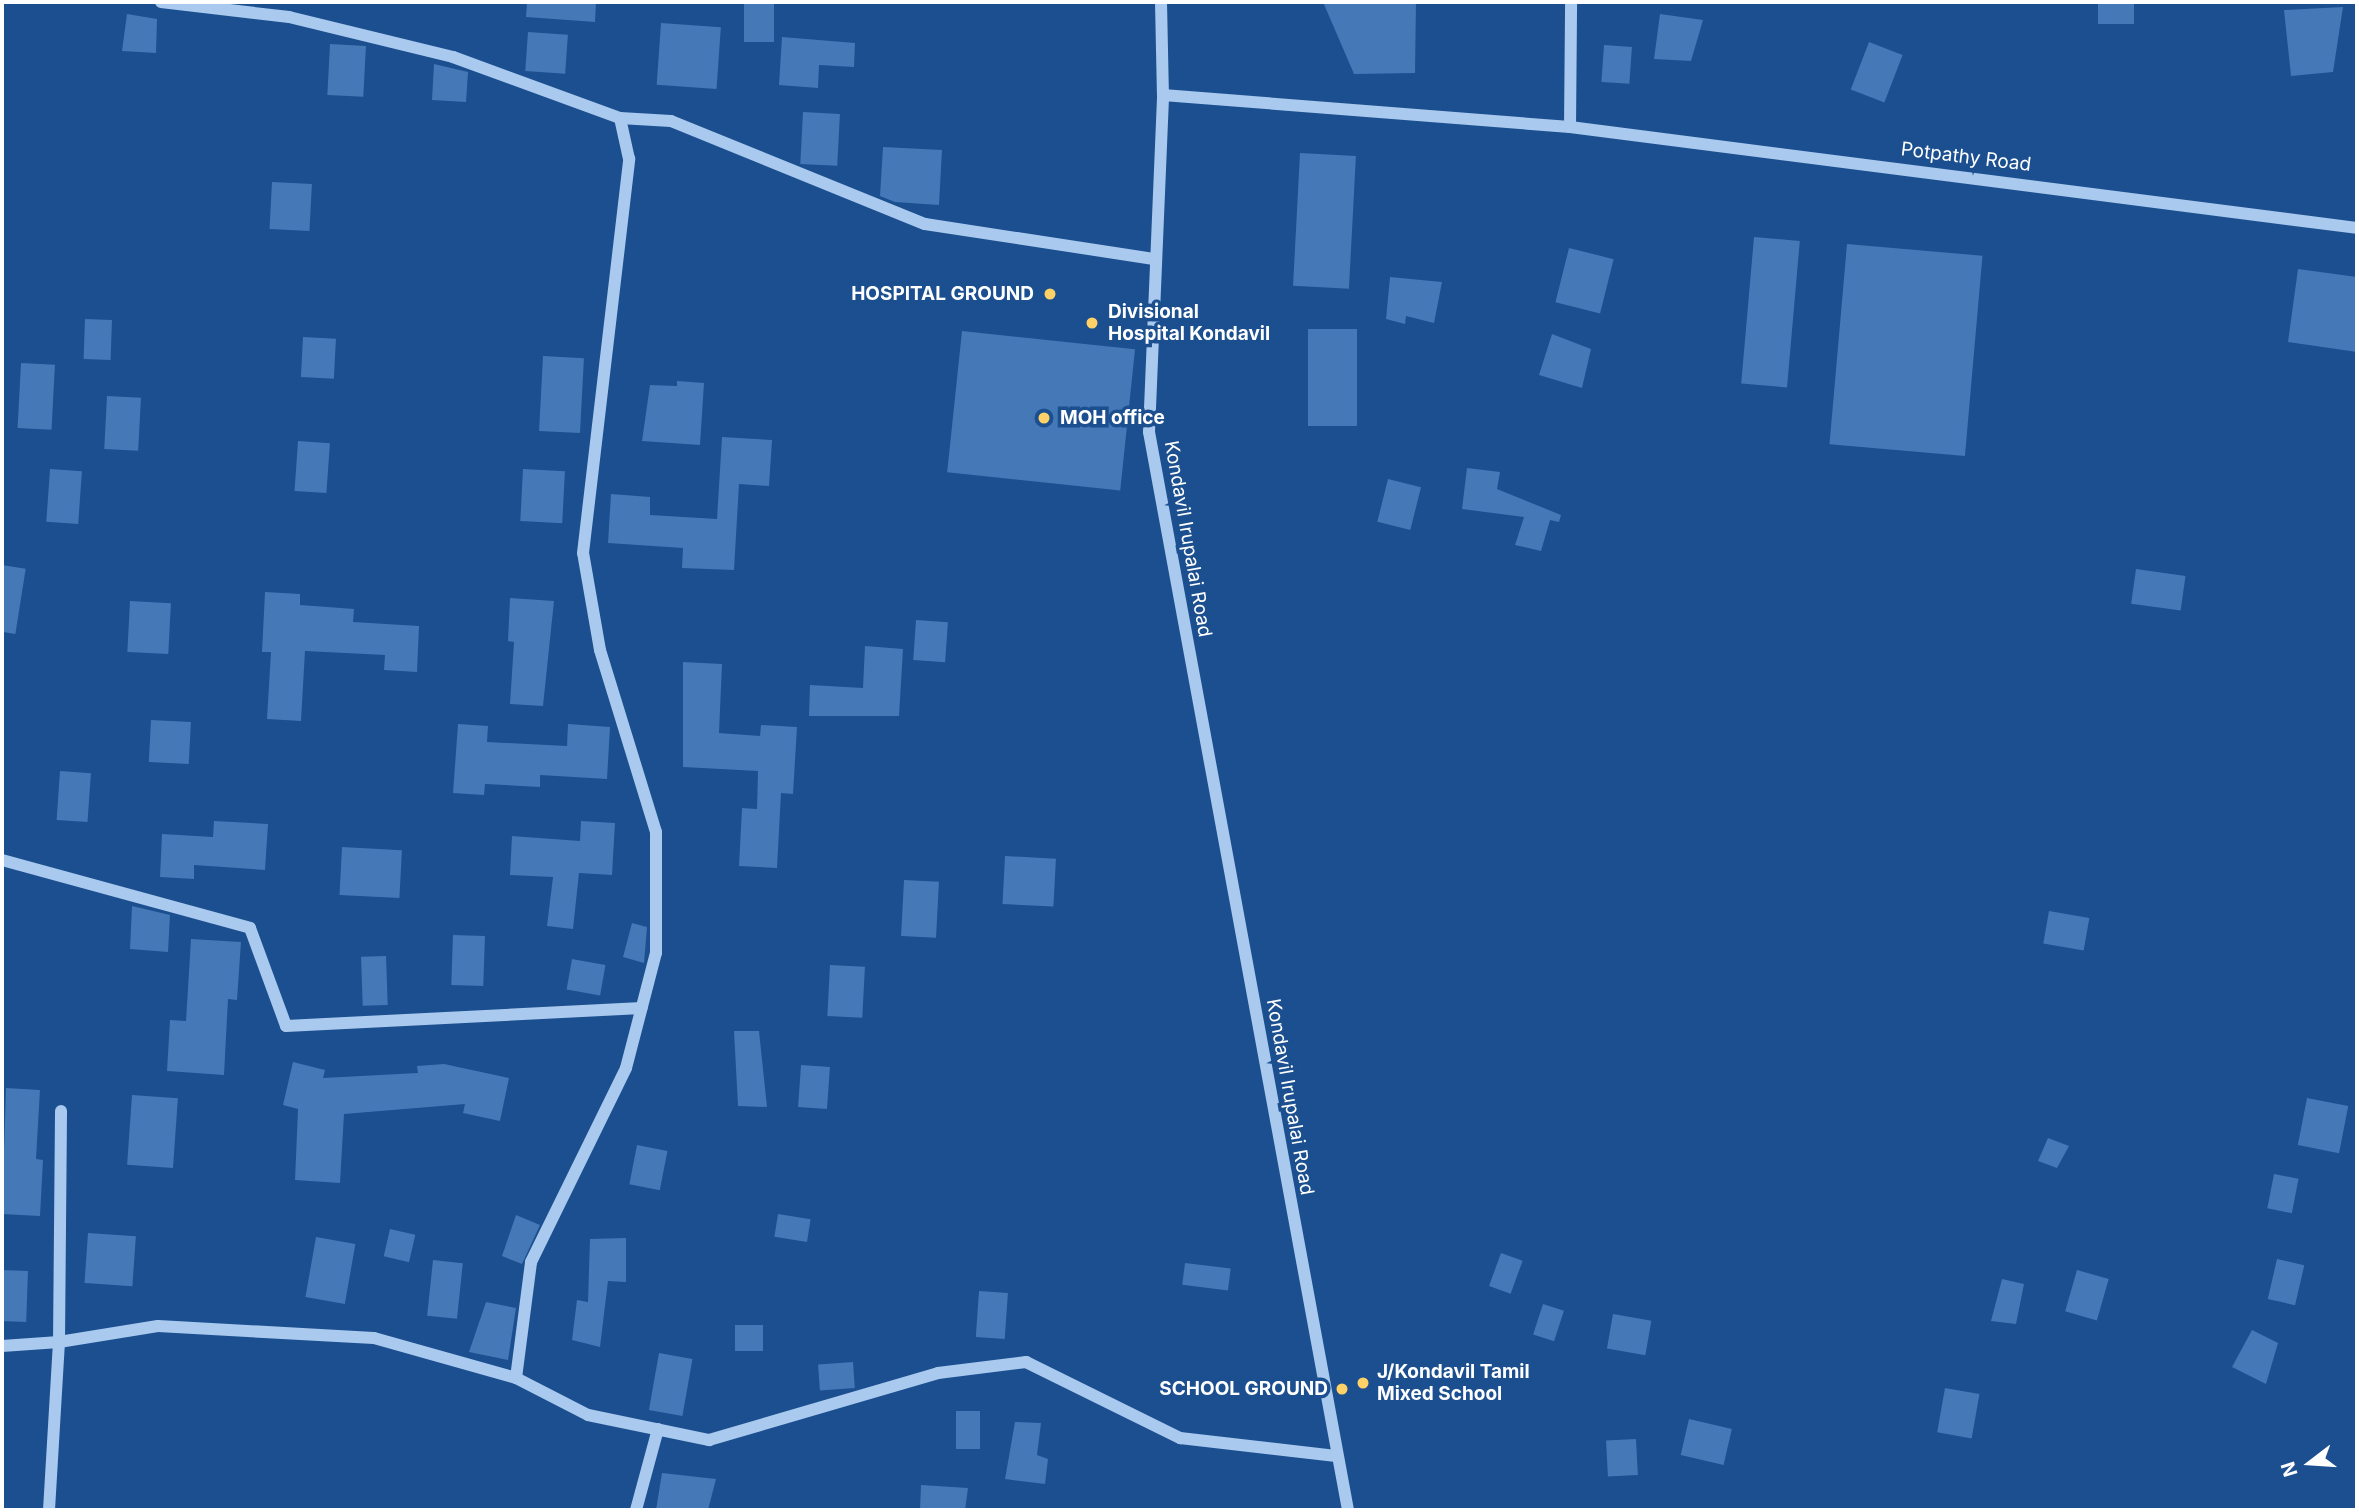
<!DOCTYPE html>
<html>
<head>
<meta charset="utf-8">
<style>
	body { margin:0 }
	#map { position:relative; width:2359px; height:1512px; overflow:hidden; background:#1b4f8f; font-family:Inter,sans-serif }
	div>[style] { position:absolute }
	.building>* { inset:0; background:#4478b7; transform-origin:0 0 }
	.minor>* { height:12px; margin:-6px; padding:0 6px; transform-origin:6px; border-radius:6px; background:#a9c9ee }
	.dots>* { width:19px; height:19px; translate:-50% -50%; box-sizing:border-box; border:4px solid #1b4f8f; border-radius:50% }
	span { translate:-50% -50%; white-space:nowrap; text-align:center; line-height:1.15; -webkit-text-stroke:7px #1b4f8f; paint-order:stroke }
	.street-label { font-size:19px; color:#fff }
	.poi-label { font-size:19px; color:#fff; font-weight:700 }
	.right { translate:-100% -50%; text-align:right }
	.left { translate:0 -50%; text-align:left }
	.frame { position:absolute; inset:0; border:4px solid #fff; pointer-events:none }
	.north { position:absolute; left:2275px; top:1428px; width:70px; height:70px; -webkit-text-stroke:5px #1b4f8f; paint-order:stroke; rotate:253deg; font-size:19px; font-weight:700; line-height:28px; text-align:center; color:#fff }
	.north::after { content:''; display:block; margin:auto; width:24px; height:32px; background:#fff; clip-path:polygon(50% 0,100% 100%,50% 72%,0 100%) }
</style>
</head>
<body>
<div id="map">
	<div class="building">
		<div style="clip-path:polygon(527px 2px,596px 2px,595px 22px,526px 17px)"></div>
		<div style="left:744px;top:2px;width:30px;height:40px"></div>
		<div style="clip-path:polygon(1323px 2px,1416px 2px,1415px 73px,1354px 74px)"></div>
		<div style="left:2098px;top:2px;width:36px;height:22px"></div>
		<div style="clip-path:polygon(2343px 7px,2333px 72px,2291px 76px,2284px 10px)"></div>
		<div style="clip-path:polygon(127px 14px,157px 19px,156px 53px,122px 51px)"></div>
		<div style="clip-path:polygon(1660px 14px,1703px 20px,1691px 61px,1654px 59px)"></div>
		<div style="left:661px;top:23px;width:60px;height:62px;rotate:4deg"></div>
		<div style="left:528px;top:32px;width:40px;height:39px;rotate:4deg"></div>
		<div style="clip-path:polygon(782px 37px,855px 43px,854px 67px,819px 65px,818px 88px,779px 85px)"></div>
		<div style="left:1869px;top:42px;width:36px;height:51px;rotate:21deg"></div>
		<div style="left:330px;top:44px;width:36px;height:51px;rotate:3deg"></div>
		<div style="left:1604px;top:45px;width:28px;height:37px;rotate:4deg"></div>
		<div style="clip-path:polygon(434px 64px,468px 72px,466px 102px,432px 100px)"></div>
		<div style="left:803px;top:112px;width:37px;height:52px;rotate:3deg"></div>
		<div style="clip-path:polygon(883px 147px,942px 150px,939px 205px,895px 202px,880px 196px)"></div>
		<div style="left:1300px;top:153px;width:56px;height:133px;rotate:3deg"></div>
		<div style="left:272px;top:182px;width:40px;height:47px;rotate:3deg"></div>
		<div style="left:1754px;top:237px;width:46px;height:147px;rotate:5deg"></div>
		<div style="left:1847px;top:244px;width:136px;height:201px;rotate:5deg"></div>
		<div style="left:1569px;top:248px;width:46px;height:56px;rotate:14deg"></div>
		<div style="clip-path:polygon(2298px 269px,2357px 277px,2357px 352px,2288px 342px)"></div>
		<div style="clip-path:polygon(1390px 277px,1442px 282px,1434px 323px,1406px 316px,1405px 324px,1386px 319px)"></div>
		<div style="left:85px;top:319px;width:27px;height:40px;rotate:2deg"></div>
		<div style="left:1308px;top:329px;width:49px;height:97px"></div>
		<div style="left:962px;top:331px;width:174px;height:142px;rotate:6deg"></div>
		<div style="clip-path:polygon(1552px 334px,1591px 349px,1582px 388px,1539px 375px)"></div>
		<div style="left:303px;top:337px;width:33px;height:40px;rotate:3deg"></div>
		<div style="left:543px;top:356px;width:41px;height:75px;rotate:3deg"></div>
		<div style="left:21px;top:363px;width:34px;height:65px;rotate:3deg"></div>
		<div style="clip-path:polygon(677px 381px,704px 383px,700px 445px,642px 441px,650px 385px,677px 386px)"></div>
		<div style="left:107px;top:396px;width:34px;height:53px;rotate:3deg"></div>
		<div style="clip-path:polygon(722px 437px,772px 440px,769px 486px,739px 484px,734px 570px,682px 568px,683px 548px,608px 543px,611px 494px,650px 497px,650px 515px,717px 519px)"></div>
		<div style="left:298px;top:441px;width:32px;height:50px;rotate:4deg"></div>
		<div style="clip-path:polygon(1467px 468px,1500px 472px,1497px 489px,1561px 515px,1559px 522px,1550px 520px,1541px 551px,1515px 545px,1524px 517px,1462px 509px)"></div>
		<div style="left:50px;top:469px;width:32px;height:53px;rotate:4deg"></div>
		<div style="left:523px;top:469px;width:42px;height:52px;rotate:3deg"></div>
		<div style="left:1388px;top:479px;width:34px;height:44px;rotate:14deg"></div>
		<div style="left:2px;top:565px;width:24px;height:66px;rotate:9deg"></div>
		<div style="left:2136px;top:569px;width:50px;height:35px;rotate:8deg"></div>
		<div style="clip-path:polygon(265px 592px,300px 594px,300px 605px,354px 609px,353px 622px,419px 626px,417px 672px,384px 670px,385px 655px,305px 651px,301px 721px,267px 719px,271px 652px,262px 652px)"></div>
		<div style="clip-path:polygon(510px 598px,554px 601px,543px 706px,510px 704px,514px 642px,508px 641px)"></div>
		<div style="left:130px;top:601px;width:41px;height:51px;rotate:3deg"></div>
		<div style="left:916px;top:620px;width:32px;height:40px;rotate:4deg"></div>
		<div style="clip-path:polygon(865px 646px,903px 649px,899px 716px,809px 716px,810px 685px,863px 688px)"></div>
		<div style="clip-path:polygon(683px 662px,722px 664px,719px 733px,760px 736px,761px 725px,797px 727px,793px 794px,781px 793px,777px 868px,739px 866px,742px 808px,757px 809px,758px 771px,683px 767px)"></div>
		<div style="left:151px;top:720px;width:40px;height:42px;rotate:3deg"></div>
		<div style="clip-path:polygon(458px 724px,488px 726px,487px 742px,567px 746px,568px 724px,610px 727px,607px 779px,540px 775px,540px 787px,485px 784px,484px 795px,453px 793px)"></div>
		<div style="left:60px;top:771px;width:31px;height:49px;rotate:4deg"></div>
		<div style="clip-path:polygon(214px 821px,268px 824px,265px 870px,194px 865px,194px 879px,160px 877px,162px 834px,213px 837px)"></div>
		<div style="clip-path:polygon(581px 821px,615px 823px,612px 875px,579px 873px,573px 929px,547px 926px,553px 877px,510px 875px,512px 836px,580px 841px)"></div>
		<div style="left:342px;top:847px;width:60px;height:48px;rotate:3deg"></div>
		<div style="left:1005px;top:856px;width:51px;height:48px;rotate:3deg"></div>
		<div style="left:904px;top:880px;width:35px;height:56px;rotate:3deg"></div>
		<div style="clip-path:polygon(132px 906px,170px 915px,168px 952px,130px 949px)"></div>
		<div style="left:2049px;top:911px;width:41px;height:33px;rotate:10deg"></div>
		<div style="clip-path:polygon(632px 923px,647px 927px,644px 963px,623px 957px)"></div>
		<div style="left:453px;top:935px;width:32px;height:50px;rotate:2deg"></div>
		<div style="clip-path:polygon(191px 939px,241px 942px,237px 1000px,228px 999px,224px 1075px,167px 1071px,170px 1020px,186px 1021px)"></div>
		<div style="left:386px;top:956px;width:49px;height:25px;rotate:88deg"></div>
		<div style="left:572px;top:959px;width:34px;height:31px;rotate:10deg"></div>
		<div style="left:830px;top:965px;width:35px;height:51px;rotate:3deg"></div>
		<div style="clip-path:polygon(734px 1031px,759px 1031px,767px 1107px,738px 1106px)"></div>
		<div style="clip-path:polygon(293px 1062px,325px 1070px,323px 1078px,418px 1073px,417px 1066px,444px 1064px,509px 1078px,500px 1121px,463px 1113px,465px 1104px,344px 1114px,340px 1183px,295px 1180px,298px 1109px,283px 1105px)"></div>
		<div style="left:801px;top:1065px;width:29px;height:42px;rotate:4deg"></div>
		<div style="clip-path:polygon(6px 1088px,40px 1090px,36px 1159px,43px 1160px,40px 1216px,2px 1214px)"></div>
		<div style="left:132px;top:1095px;width:46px;height:70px;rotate:4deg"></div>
		<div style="left:2307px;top:1098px;width:42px;height:48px;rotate:11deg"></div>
		<div style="clip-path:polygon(2048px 1138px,2069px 1146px,2057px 1168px,2038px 1161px)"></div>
		<div style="left:637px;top:1145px;width:31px;height:40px;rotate:11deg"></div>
		<div style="left:2274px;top:1174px;width:25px;height:35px;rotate:11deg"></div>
		<div style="left:778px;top:1214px;width:33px;height:23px;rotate:9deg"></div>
		<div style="clip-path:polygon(516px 1215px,540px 1225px,522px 1264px,502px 1256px)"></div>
		<div style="left:390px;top:1229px;width:26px;height:28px;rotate:13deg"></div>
		<div style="left:88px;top:1233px;width:48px;height:50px;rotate:4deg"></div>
		<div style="left:316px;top:1237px;width:40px;height:61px;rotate:10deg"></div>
		<div style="clip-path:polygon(626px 1238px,626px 1282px,608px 1281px,600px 1347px,572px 1340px,577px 1300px,588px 1302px,590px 1239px)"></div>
		<div style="left:1501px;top:1253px;width:23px;height:35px;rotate:20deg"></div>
		<div style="left:2277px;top:1259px;width:28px;height:41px;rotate:13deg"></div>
		<div style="left:433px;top:1260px;width:30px;height:56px;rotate:6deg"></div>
		<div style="left:1185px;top:1263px;width:46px;height:22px;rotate:7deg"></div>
		<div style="left:2px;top:1270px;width:26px;height:51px;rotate:2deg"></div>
		<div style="left:2077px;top:1270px;width:33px;height:43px;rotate:16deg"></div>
		<div style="clip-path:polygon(2002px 1279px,2024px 1284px,2016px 1324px,1991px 1321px)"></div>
		<div style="left:979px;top:1291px;width:29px;height:46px;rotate:4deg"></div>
		<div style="clip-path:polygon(486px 1302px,516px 1308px,508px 1360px,469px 1352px)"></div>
		<div style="left:1543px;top:1304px;width:22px;height:32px;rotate:18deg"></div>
		<div style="left:1613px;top:1314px;width:39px;height:35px;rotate:10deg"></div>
		<div style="left:735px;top:1325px;width:28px;height:26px"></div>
		<div style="clip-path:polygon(2252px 1330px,2278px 1343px,2266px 1384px,2232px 1367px)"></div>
		<div style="left:659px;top:1353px;width:34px;height:58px;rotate:10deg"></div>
		<div style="left:853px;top:1362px;width:26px;height:35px;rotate:86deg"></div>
		<div style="left:1945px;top:1388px;width:35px;height:45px;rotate:10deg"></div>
		<div style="left:956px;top:1411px;width:24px;height:38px"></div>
		<div style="left:1689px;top:1419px;width:44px;height:37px;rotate:13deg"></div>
		<div style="clip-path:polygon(1015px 1422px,1041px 1423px,1037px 1455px,1048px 1459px,1045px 1484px,1005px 1479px)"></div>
		<div style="left:1636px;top:1439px;width:36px;height:30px;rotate:87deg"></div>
		<div style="clip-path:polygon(662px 1473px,716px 1479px,708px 1510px,656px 1510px)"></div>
		<div style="clip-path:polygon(921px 1485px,968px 1488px,965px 1510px,920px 1510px)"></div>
	</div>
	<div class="minor">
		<div style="left:161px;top:2px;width:129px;rotate:6.7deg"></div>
		<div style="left:289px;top:17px;width:169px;rotate:13.7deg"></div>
		<div style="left:453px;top:57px;width:178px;rotate:20.1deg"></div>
		<div style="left:620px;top:118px;width:51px;rotate:3.4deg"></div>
		<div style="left:671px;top:121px;width:274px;rotate:22.1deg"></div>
		<div style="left:925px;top:224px;width:233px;rotate:8.7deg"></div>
		<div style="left:1161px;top:2px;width:93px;rotate:88.8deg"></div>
		<div style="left:1570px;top:127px;width:793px;rotate:7.31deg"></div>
		<div style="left:2px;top:860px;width:257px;rotate:15.3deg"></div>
		<div style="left:250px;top:928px;width:104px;rotate:69.8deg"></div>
		<div style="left:286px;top:1026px;width:356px;rotate:-2.9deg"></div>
		<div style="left:2px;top:1346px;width:57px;rotate:-4deg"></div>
		<div style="left:59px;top:1342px;width:100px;rotate:-9.2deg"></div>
		<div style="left:158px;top:1326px;width:216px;rotate:3.2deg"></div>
		<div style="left:374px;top:1338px;width:148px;rotate:15.7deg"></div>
		<div style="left:516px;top:1378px;width:81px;rotate:27.2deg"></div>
		<div style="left:588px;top:1415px;width:124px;rotate:11.7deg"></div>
		<div style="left:709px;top:1440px;width:239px;rotate:-16.3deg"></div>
		<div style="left:938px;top:1373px;width:89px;rotate:-7.1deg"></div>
		<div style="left:1026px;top:1362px;width:172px;rotate:26.3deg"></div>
		<div style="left:1180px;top:1438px;width:157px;rotate:6.6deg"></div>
		<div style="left:516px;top:1378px;width:117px;rotate:-82.6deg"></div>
		<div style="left:531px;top:1262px;width:216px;rotate:-63.9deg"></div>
		<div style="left:626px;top:1068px;width:119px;rotate:-75.4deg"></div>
		<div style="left:656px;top:953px;width:121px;rotate:-90deg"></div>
		<div style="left:656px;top:832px;width:190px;rotate:-107.1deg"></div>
		<div style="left:600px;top:650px;width:98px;rotate:-99.9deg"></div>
		<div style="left:583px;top:553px;width:397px;rotate:-83.3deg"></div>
		<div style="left:629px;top:159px;width:42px;rotate:-102.4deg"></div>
		<div style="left:49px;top:1510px;width:168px;rotate:-86.6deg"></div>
		<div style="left:59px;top:1342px;width:231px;rotate:-89.5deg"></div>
		<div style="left:636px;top:1510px;width:84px;rotate:-74.8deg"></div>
		<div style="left:1348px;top:1510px;width:1096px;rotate:-100.46deg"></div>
		<div style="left:1149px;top:432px;width:337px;rotate:-87.6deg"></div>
		<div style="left:1163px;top:95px;width:408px;rotate:4.5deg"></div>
		<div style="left:1570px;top:127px;width:125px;rotate:-89.5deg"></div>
	</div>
	<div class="dots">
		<div style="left:1050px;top:294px;background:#ffd166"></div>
		<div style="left:1092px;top:323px;background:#ffd166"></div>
		<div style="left:1044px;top:418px;background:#ffd166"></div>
		<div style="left:1363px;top:1383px;background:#ffd166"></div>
		<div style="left:1342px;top:1389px;background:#ffd166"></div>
	</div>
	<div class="street-label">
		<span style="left:1966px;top:157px;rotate:7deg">Potpathy Road</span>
		<span style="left:1188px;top:539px;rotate:80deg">Kondavil Irupalai Road</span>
		<span style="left:1290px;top:1097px;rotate:80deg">Kondavil Irupalai Road</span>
	</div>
	<div class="poi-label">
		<span class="right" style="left:1034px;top:294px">HOSPITAL GROUND</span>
		<span class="left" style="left:1108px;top:323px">Divisional<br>Hospital Kondavil</span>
		<span class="left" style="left:1060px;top:418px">MOH office</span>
		<span class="left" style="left:1377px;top:1383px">J/Kondavil Tamil<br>Mixed School</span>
		<span class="right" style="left:1328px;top:1389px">SCHOOL GROUND</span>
	</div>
	<div class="frame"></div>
	<div class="north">N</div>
</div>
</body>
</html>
